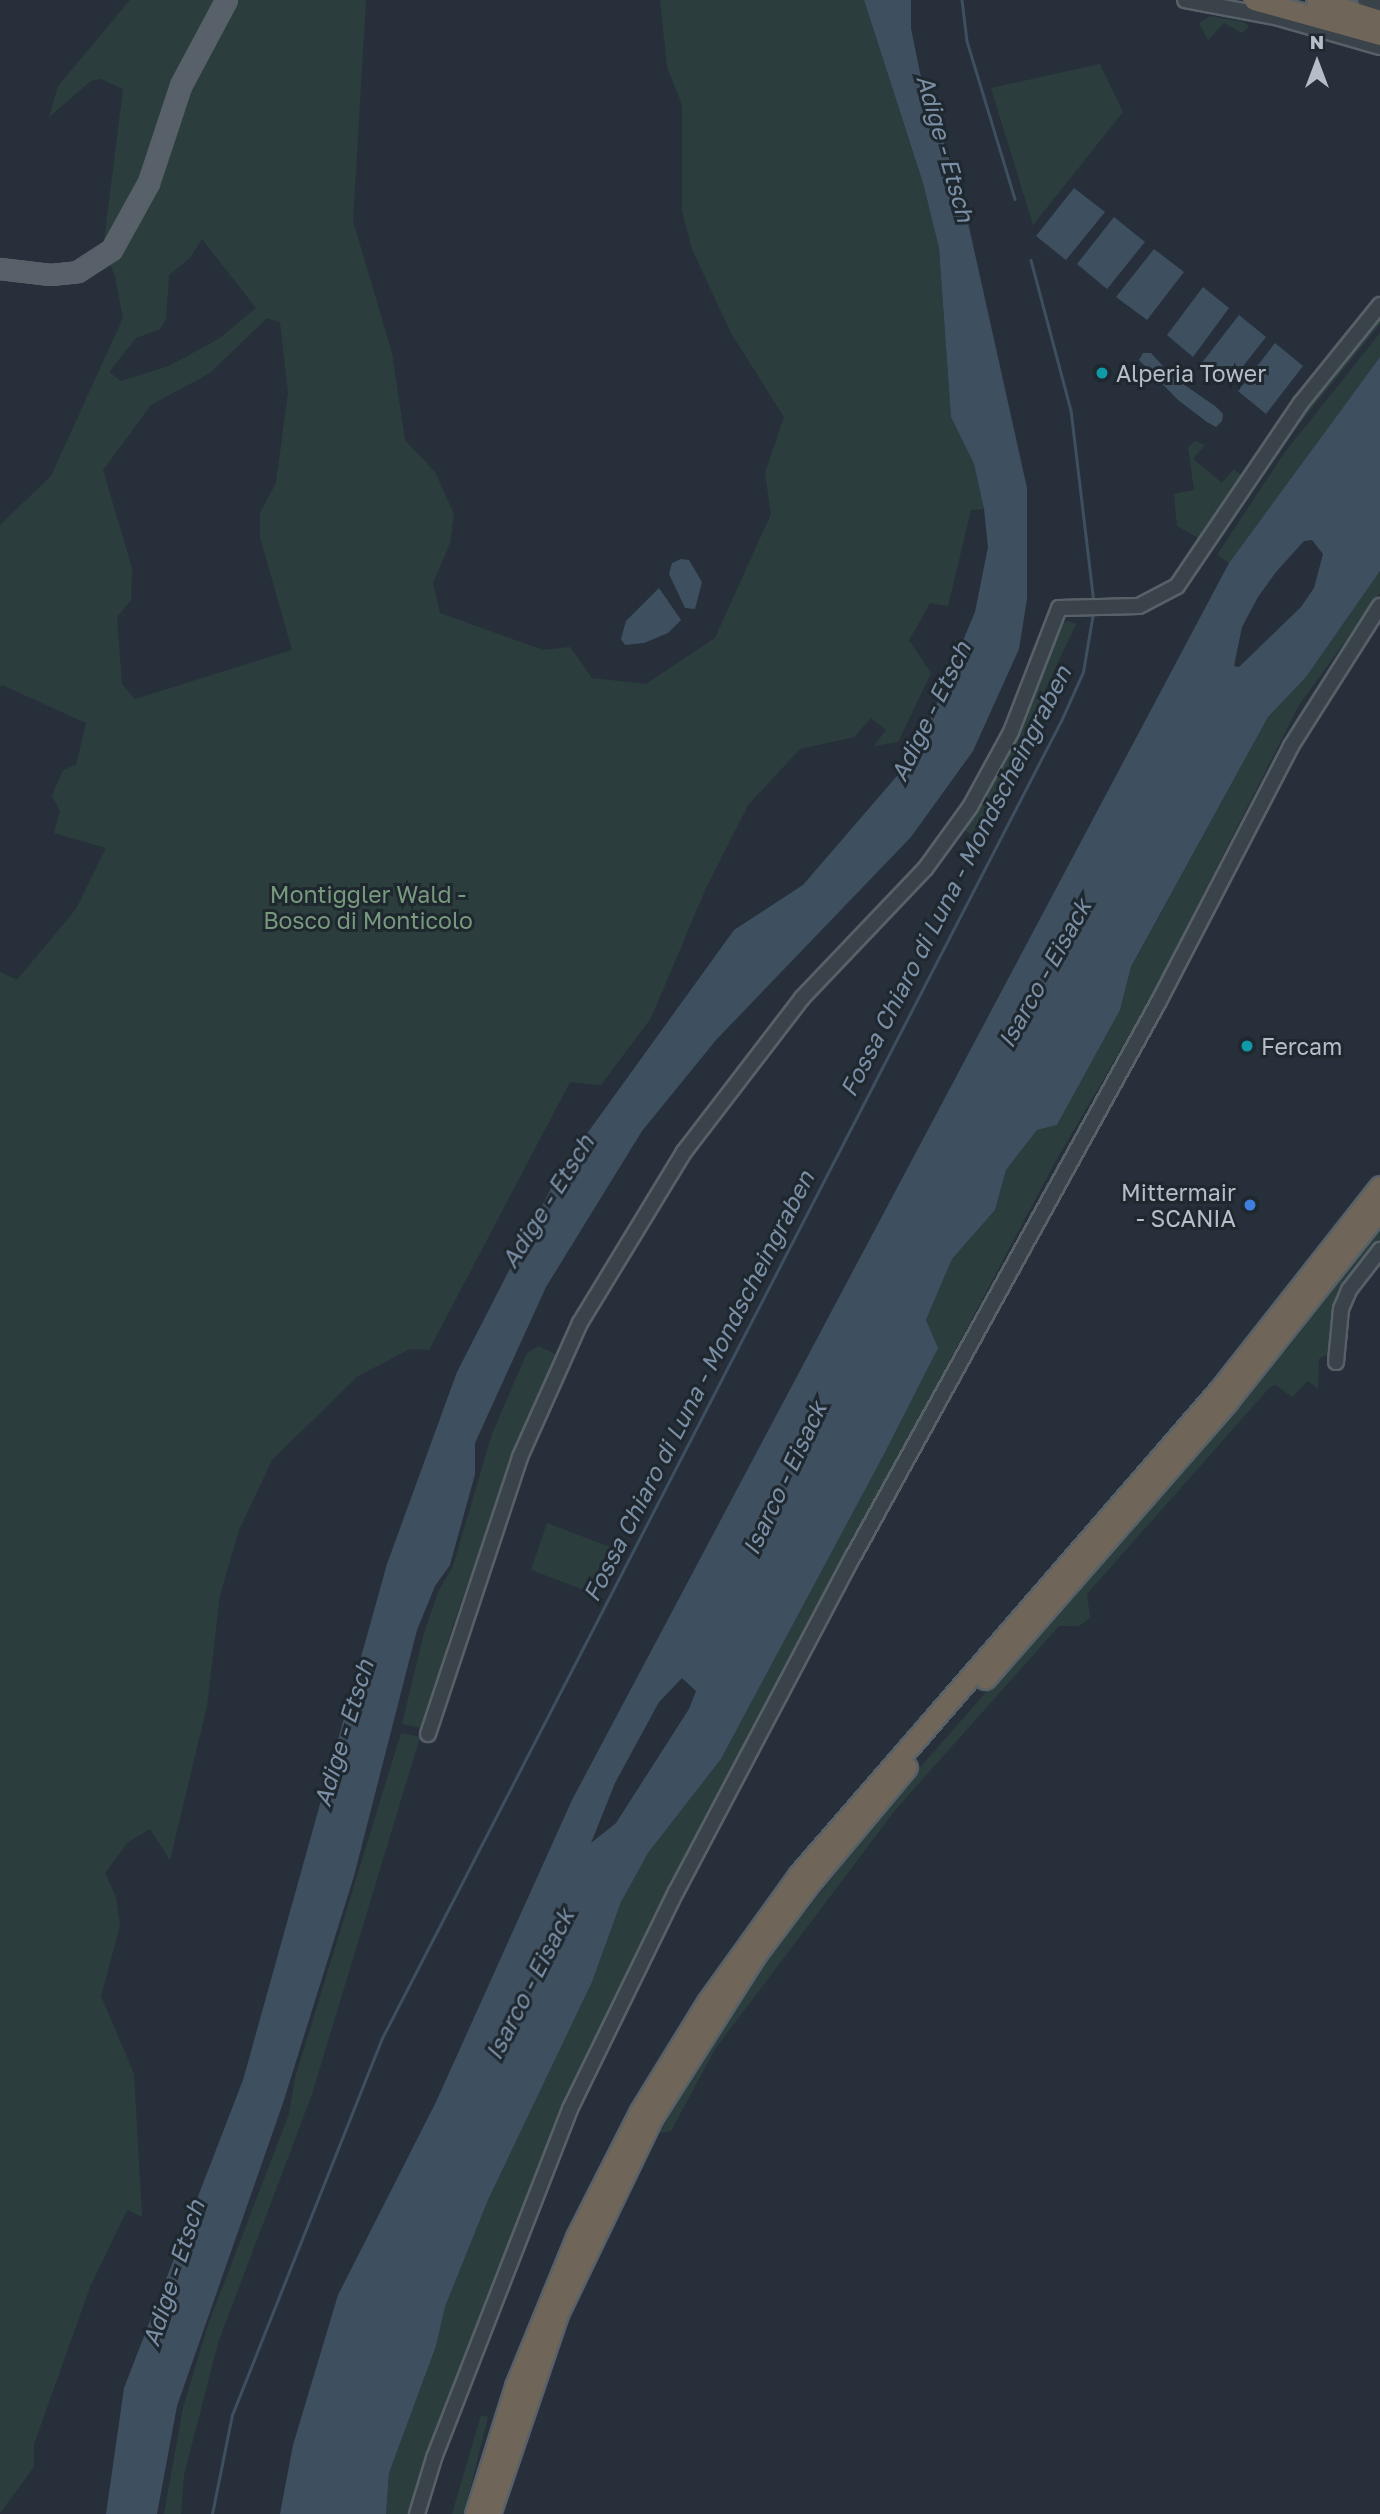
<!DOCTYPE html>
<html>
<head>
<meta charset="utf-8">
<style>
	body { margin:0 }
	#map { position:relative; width:1380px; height:2514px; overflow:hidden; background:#27303a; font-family:"Golos Text",sans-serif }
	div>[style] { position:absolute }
	.green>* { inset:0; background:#2b3e3d }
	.water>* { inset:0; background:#3e4f60 }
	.stream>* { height:2.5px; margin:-1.25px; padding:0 1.25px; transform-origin:1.25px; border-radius:1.25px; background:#3e4f60 }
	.roads { filter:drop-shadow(2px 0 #586068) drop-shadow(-2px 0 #586068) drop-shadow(0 2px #586068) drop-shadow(0 -2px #586068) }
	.minor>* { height:14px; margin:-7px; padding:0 7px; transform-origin:7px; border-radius:7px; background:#3a424a }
	.major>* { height:18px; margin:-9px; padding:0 9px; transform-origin:9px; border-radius:9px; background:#58616a }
	.highway>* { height:19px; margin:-9.5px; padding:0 9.5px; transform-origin:9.5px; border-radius:9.5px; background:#6f6558 }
	.dots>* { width:19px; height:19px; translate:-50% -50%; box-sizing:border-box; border:4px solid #1f272f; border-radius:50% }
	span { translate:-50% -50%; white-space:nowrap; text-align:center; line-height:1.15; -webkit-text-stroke:6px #1f272f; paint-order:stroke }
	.poi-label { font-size:23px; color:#b6bdc6 }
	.left { translate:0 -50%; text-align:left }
	.right { translate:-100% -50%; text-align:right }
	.park-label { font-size:23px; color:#77997d }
	.water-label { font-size:24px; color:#7a8fa5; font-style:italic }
	.north { position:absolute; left:1282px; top:28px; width:70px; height:70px; -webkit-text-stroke:5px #1f272f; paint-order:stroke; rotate:0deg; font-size:19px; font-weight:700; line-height:28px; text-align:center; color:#b6bdc6 }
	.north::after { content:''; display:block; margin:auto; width:24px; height:32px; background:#b6bdc6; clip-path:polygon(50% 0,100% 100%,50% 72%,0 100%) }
</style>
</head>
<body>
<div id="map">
	<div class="green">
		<div style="clip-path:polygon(evenodd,130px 0,366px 0,353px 221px,392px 353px,405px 440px,435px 472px,454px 514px,450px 543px,433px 583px,440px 613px,543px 650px,570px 647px,592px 678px,646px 684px,715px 638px,771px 514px,765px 473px,784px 417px,731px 333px,692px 249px,682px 211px,682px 105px,667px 67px,660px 0,864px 0,923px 183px,939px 248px,951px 417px,974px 464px,984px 509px,971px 510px,948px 606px,930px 603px,909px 640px,931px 673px,898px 742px,874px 746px,886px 730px,871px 718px,854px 737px,800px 749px,748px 805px,706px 888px,651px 1018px,601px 1085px,570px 1082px,429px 1350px,410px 1349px,358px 1376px,272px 1460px,239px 1530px,220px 1595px,207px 1706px,170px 1860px,150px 1829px,128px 1842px,105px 1873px,116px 1897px,120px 1926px,101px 1996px,134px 2074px,142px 2217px,127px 2210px,90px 2287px,34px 2444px,34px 2467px,0 2513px,0 972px,17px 980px,76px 909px,106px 848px,54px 833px,60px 811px,52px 796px,63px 770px,76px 765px,86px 723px,2px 685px,0 688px,0 525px,51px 476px,123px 318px,115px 276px,103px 249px,123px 89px,101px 79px,91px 81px,49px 117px,58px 86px,130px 0,202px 239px,256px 308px,220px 338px,169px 366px,121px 381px,109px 372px,136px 338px,160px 329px,166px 319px,169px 275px,190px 258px,202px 239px,130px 0,267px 318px,280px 322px,288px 393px,276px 483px,260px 513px,260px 537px,292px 650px,135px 699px,122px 684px,117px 617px,131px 600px,132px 568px,103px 470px,151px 405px,210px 373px,267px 318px)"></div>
		<div style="clip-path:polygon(1210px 16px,1244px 22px,1249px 27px,1242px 33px,1224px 23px,1208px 40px,1199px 23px)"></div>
		<div style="clip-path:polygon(1100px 64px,1123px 112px,1033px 225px,991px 88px)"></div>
		<div style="clip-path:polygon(1380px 312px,1380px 324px,1296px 428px,1223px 534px,1270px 454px)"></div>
		<div style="clip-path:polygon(1380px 333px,1380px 357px,1229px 563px,1217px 555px,1285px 452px)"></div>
		<div style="clip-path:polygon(1195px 441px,1205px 445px,1193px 459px,1222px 483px,1234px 469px,1241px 475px,1200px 539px,1177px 526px,1174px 494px,1194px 490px,1188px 447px)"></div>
		<div style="clip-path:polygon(1380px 571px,1380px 593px,1299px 705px,1150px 999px,1054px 1164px,745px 1746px,644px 1945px,537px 2182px,487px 2300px,411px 2514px,386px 2514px,389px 2473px,436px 2346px,445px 2307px,488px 2200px,592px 1982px,621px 1902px,648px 1853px,721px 1759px,882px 1458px,926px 1320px,952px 1259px,995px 1210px,1006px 1170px,1037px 1130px,1057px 1125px,1120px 1010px,1131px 968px,1268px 717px,1306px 677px)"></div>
		<div style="clip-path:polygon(1068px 621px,1076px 624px,976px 837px,963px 829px,1017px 732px,1059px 624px)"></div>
		<div style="clip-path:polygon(1380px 1229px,1380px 1244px,1337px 1308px,1330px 1353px,1319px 1359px,1318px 1389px,1308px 1381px,1292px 1397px,1276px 1385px,1270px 1387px,1087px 1594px,1090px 1618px,1079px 1626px,1059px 1626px,896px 1809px,715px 2049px,671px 2131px,659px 2133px,746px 1987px,908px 1781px,1225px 1421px)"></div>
		<div style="clip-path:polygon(539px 1346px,555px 1354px,503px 1484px,450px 1634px,434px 1697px,422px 1728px,402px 1724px,424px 1633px,439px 1590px,453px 1566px,492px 1434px,527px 1353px)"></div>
		<div style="clip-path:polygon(547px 1523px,610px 1547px,587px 1591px,531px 1570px)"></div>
		<div style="clip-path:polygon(401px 1733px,420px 1737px,312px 2094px,218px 2343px,184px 2475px,181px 2514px,164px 2514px,183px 2408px,208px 2325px,289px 2114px,295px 2078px)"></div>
		<div style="clip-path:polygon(481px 2415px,488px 2417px,464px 2514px,452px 2514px)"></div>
	</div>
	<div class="water">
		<div style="clip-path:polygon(864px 0,911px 0,911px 28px,920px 73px,963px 200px,1027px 488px,1027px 599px,1019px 649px,973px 751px,911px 837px,716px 1040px,642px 1131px,546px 1287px,475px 1443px,475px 1474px,450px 1565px,435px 1586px,417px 1630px,354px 1876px,283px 2103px,177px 2406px,157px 2514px,106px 2514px,124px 2388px,243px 2080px,387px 1564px,457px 1372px,560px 1171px,734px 930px,803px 885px,915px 755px,975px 612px,988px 547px,984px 509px,974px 464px,951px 417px,939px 248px,923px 183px)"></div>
		<div style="clip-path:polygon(1074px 188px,1105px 212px,1066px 260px,1036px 236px)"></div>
		<div style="clip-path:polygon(1114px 217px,1145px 242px,1107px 289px,1077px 264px)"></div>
		<div style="clip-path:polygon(1154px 249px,1184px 272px,1147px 320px,1116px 297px)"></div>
		<div style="clip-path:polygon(1203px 287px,1229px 308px,1193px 357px,1167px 335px)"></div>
		<div style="clip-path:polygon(1239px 315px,1266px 337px,1229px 384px,1201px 364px)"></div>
		<div style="clip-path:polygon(1275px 343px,1303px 366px,1266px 414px,1238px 391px)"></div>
		<div style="clip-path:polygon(1143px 353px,1151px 353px,1173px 377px,1215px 406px,1223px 414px,1222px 421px,1216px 427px,1207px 422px,1178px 400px,1139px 360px)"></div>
		<div style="clip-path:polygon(evenodd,1380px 357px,1380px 571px,1306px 677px,1268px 717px,1131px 967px,1120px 1010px,1057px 1125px,1037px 1130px,1006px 1170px,995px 1210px,952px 1259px,926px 1320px,938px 1348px,882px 1458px,721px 1759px,648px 1853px,621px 1902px,592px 1982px,488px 2200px,445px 2307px,436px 2346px,389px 2473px,386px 2514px,280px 2514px,293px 2445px,338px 2295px,436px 2102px,572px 1800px,1229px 563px,1380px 357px,1312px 540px,1323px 554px,1314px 588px,1301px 607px,1239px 667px,1234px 666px,1242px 627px,1258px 597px,1276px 572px,1304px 541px,1312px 540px,1380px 357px,682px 1678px,696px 1691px,689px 1709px,616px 1823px,591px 1843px,615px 1783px,659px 1702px,682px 1678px)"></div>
		<div style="clip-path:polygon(681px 559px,689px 560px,702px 582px,695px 609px,685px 608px,669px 574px,672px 563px)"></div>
		<div style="clip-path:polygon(659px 588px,681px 620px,668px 633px,644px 643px,625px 645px,621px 639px,626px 621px)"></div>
	</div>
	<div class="stream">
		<div style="left:962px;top:0;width:41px;rotate:83deg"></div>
		<div style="left:967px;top:41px;width:165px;rotate:73.1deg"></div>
		<div style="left:1031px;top:260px;width:155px;rotate:75.1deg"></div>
		<div style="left:1071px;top:410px;width:194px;rotate:83.2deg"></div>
		<div style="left:212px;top:2514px;width:101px;rotate:-78.6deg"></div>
		<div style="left:232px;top:2415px;width:404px;rotate:-68.3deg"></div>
		<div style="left:381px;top:2040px;width:1484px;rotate:-62.73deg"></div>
		<div style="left:1061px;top:721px;width:54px;rotate:-65.8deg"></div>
		<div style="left:1083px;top:672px;width:60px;rotate:-80.4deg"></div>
	</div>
	<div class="roads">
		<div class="minor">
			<div style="left:1185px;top:0;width:96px;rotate:10.8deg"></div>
			<div style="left:1279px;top:18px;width:105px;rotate:16deg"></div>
			<div style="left:1365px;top:0;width:16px;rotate:18deg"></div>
			<div style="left:1336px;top:1362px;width:53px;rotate:-84.6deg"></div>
			<div style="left:1341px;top:1309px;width:21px;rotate:-67deg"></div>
			<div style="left:1349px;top:1290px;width:51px;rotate:-52.2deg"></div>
			<div style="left:428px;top:1734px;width:292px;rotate:-71.6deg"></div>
			<div style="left:520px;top:1457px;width:147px;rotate:-65.9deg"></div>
			<div style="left:580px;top:1323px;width:200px;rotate:-58.7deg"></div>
			<div style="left:684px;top:1152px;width:194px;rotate:-52.5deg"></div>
			<div style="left:802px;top:998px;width:178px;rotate:-46.4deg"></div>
			<div style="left:925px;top:869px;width:77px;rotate:-54deg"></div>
			<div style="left:970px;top:807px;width:85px;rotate:-61.3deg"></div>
			<div style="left:1011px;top:732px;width:133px;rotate:-68.8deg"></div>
			<div style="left:1059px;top:608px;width:80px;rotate:-1.4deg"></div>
			<div style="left:1139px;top:606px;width:43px;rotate:-27.8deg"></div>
			<div style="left:1177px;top:586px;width:221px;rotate:-55.9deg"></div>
			<div style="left:1301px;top:403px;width:126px;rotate:-51.1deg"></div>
			<div style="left:417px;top:2514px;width:59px;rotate:-73.1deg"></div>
			<div style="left:434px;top:2458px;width:375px;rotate:-68.7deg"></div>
			<div style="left:570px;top:2109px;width:242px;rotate:-64deg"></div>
			<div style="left:676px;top:1892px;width:381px;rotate:-62.2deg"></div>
			<div style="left:854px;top:1555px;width:630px;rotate:-61.16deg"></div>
			<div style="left:1158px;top:1003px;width:289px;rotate:-62.6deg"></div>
			<div style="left:1291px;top:746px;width:166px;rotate:-57.6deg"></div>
		</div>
		<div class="major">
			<div style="left:0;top:269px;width:51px;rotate:6.7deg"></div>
			<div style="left:51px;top:275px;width:27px;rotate:-6deg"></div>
			<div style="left:78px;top:272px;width:40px;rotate:-32.9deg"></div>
			<div style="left:112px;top:250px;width:77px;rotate:-61.1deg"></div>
			<div style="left:149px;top:183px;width:102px;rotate:-71.7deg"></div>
			<div style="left:181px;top:86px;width:98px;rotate:-61.9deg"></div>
		</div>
		<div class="highway">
			<div style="left:1254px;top:0;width:131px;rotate:15.5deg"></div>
			<div style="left:1316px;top:0;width:67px;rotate:17.4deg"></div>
			<div style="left:985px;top:1679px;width:369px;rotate:-48.8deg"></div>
			<div style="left:1228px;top:1401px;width:244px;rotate:-51.5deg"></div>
			<div style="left:475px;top:2514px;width:134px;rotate:-72.6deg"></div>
			<div style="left:515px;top:2386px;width:161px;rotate:-67.7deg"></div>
			<div style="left:576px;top:2237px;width:141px;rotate:-63.1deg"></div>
			<div style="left:640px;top:2111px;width:128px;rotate:-58.4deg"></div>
			<div style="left:707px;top:2002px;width:158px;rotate:-54.3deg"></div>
			<div style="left:799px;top:1874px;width:642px;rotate:-49.04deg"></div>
			<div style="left:1220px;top:1389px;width:258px;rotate:-51.8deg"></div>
			<div style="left:490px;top:2514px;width:211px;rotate:-71.2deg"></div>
			<div style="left:558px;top:2314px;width:219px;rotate:-64.3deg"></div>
			<div style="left:653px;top:2117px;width:191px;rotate:-57.6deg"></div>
			<div style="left:755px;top:1956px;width:91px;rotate:-53deg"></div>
			<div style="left:810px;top:1883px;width:151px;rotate:-50.1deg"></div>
		</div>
	</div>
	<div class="dots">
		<div style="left:1102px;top:373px;background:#0f9aa8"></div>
		<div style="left:1247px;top:1046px;background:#0f9aa8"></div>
		<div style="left:1250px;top:1205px;background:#3f7fe0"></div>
	</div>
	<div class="poi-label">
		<span class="left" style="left:1116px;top:373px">Alperia Tower</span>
		<span class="left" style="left:1261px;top:1046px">Fercam</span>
		<span class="right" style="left:1236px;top:1205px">Mittermair<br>- SCANIA</span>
	</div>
	<div class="park-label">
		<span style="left:368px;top:907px">Montiggler Wald -<br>Bosco di Monticolo</span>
	</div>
	<div class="water-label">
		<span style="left:946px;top:148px;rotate:74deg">Adige - Etsch</span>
		<span style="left:930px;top:711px;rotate:-64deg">Adige - Etsch</span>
		<span style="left:955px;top:881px;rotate:-63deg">Fossa Chiaro di Luna - Mondscheingraben</span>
		<span style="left:1044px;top:973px;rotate:-61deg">Isarco - Eisack</span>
		<span style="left:547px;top:1201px;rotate:-58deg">Adige - Etsch</span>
		<span style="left:698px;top:1386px;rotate:-63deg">Fossa Chiaro di Luna - Mondscheingraben</span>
		<span style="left:784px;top:1478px;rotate:-65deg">Isarco - Eisack</span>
		<span style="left:343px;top:1733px;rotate:-73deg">Adige - Etsch</span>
		<span style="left:529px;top:1984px;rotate:-63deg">Isarco - Eisack</span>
		<span style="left:173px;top:2273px;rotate:-72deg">Adige - Etsch</span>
	</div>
	<div class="north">N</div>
</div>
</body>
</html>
